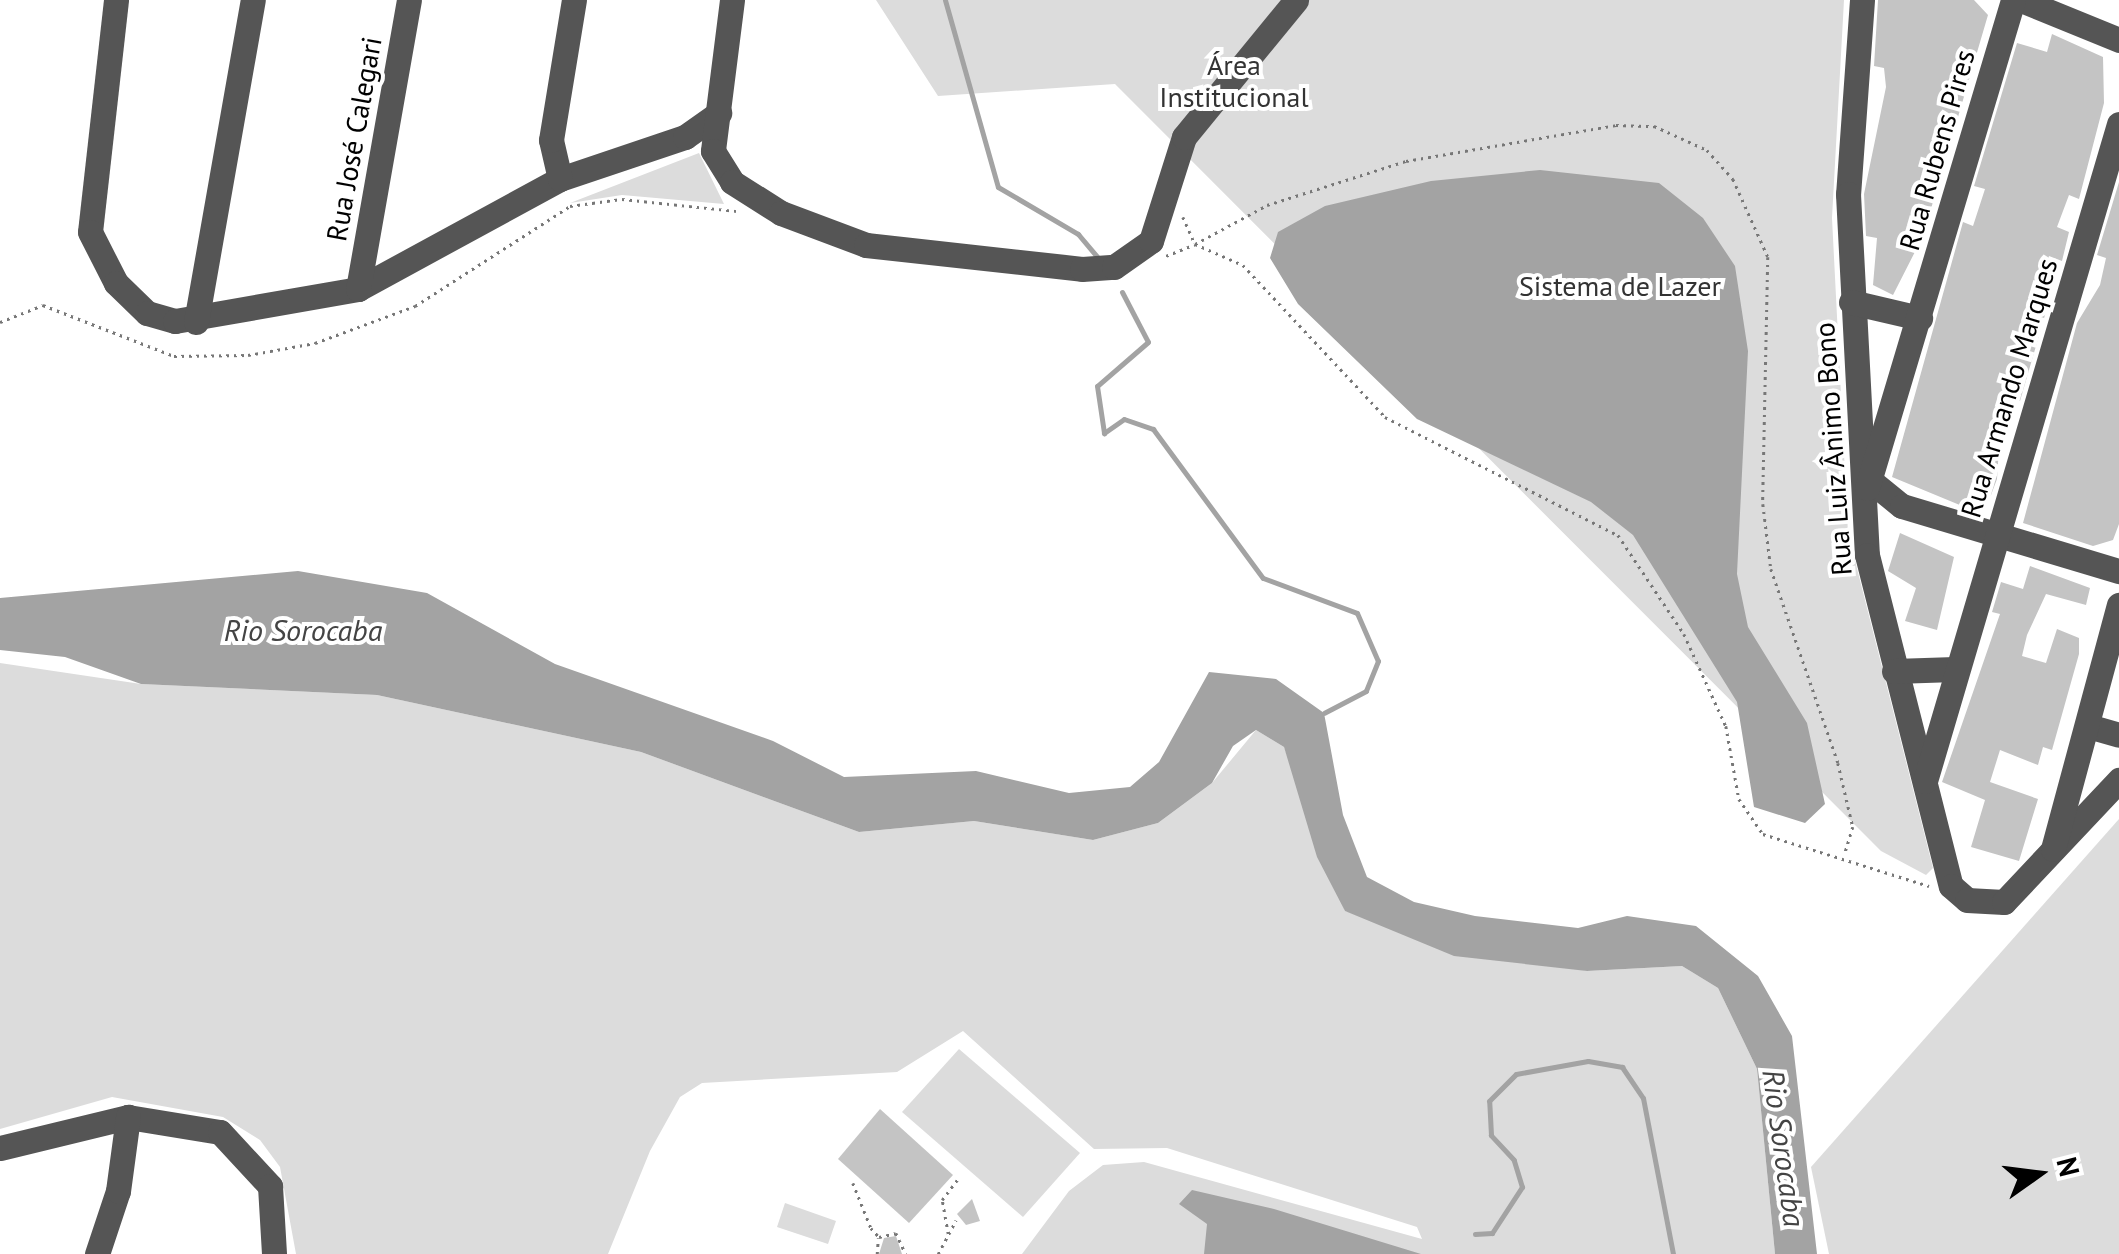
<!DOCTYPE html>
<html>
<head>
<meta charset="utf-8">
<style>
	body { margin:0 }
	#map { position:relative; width:2119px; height:1254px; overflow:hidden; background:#fff; font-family:"PT Sans",sans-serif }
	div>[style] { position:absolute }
	.green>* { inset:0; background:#dcdcdc }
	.water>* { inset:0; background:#a3a3a3 }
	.stream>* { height:5px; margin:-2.5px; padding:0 2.5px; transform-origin:2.5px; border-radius:2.5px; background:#a3a3a3 }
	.building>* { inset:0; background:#c4c4c4 }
	.path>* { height:2.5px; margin-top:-1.25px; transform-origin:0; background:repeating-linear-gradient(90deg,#777 0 2.5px,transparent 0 7.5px) }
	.minor>* { height:25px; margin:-12.5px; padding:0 12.5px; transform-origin:12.5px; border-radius:12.5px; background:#555 }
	span { translate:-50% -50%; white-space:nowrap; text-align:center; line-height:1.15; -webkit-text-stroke:8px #fff; paint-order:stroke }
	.park-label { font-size:28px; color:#333 }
	.street-label { font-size:28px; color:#000 }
	.water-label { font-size:30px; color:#444; font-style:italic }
	.north { position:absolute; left:1989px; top:1124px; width:100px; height:100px; -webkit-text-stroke:8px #fff; paint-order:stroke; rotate:76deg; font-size:28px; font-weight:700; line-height:40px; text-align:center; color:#000 }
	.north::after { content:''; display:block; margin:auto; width:35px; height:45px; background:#000; clip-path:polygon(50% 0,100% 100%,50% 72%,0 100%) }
</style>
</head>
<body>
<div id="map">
	<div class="green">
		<div style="clip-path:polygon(876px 0,1844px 0,1832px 218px,1848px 533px,1933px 868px,1926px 875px,1881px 851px,1115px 84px,938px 96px)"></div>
		<div style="clip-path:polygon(699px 153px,724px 204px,622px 195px,570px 203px)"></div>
		<div style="clip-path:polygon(0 663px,141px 684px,377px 695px,641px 752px,859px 832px,974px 821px,1093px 840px,1158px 823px,1212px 783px,1256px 730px,1284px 747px,1345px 911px,1587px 971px,1682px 966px,1718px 988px,1757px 1069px,1775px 1254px,1022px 1254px,1069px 1191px,1103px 1165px,1144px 1162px,1422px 1239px,1417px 1227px,1167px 1148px,1094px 1149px,963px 1031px,897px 1072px,702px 1083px,680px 1097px,650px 1151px,608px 1254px,296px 1254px,280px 1167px,260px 1140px,223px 1117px,112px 1097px,0 1129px)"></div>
		<div style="clip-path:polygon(2119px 819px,2119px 1254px,1829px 1254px,1811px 1167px)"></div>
		<div style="clip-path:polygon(959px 1049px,1080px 1153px,1023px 1217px,902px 1112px)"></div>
		<div style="clip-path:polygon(785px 1203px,836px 1221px,828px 1244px,777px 1227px)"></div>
	</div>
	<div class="water">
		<div style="clip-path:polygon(1540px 170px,1659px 183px,1703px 218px,1735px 266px,1748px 351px,1737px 574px,1748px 627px,1807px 723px,1825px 804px,1805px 823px,1754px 807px,1737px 702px,1633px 535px,1591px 502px,1417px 419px,1298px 304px,1270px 258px,1278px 232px,1325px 206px,1431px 181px)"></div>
		<div style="clip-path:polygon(298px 571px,427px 593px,555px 664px,773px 741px,844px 777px,976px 771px,1069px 793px,1130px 787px,1159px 762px,1209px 672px,1276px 679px,1324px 713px,1343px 815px,1367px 877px,1414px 902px,1475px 916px,1578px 928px,1627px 916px,1696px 926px,1758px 976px,1792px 1036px,1817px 1254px,1775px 1254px,1757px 1069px,1718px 988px,1682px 966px,1587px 971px,1454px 956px,1345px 911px,1317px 857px,1284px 747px,1256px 730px,1233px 746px,1212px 783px,1158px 823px,1093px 840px,974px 821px,859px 832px,641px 752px,377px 695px,141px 684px,65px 657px,0 650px,0 598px)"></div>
		<div style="clip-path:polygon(1192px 1190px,1274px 1209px,1421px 1254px,1204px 1254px,1207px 1224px,1179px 1204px)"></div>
	</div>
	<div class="stream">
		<div style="left:945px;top:0;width:194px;rotate:74.2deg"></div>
		<div style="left:998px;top:187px;width:93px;rotate:30.4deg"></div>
		<div style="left:1078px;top:234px;width:30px;rotate:50deg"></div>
		<div style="left:1122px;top:292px;width:56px;rotate:62.5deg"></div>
		<div style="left:1148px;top:342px;width:67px;rotate:139.2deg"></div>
		<div style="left:1097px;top:386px;width:48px;rotate:81.5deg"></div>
		<div style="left:1104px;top:433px;width:24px;rotate:-35deg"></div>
		<div style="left:1124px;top:419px;width:31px;rotate:19deg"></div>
		<div style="left:1153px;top:429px;width:185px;rotate:53.6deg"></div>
		<div style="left:1263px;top:578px;width:100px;rotate:20.4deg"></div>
		<div style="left:1357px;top:613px;width:52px;rotate:66.4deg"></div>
		<div style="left:1378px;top:661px;width:32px;rotate:112deg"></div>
		<div style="left:1366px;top:691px;width:47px;rotate:152.4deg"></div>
		<div style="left:1475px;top:1234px;width:17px;rotate:-3deg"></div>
		<div style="left:1492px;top:1233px;width:55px;rotate:-56.9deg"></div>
		<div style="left:1522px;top:1187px;width:28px;rotate:-107deg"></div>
		<div style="left:1514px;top:1160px;width:34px;rotate:-133deg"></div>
		<div style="left:1491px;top:1135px;width:34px;rotate:-93deg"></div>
		<div style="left:1489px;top:1101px;width:38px;rotate:-45deg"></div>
		<div style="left:1516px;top:1074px;width:73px;rotate:-10.2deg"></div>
		<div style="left:1588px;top:1061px;width:35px;rotate:10deg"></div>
		<div style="left:1622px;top:1067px;width:37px;rotate:56deg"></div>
		<div style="left:1643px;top:1098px;width:159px;rotate:79.1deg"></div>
	</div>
	<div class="building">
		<div style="clip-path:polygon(1878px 0,1974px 0,1988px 15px,1923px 236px,1893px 295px,1873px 285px,1877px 238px,1866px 236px,1864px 194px,1886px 87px,1884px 68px,1874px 66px)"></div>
		<div style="clip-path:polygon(2052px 34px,2103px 57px,2104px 103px,2079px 199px,2069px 195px,2057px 227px,2069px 232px,2062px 261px,2049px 256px,2039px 288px,2047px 308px,2020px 401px,2012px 398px,2000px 431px,1997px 479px,1991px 495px,1967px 508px,1892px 477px,1963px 222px,1973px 226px,1985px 189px,1974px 186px,2017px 43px,2047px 52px)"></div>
		<div style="clip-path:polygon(2119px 182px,2119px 524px,2113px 540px,2093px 546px,2023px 523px,2077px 323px,2100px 285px,2106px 258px,2097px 255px)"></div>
		<div style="clip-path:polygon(1900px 533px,1954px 557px,1937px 630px,1905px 621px,1916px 588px,1888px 571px)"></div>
		<div style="clip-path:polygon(2030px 566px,2090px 588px,2086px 605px,2046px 594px,2027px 635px,2022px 656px,2046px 663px,2057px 629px,2079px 638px,2079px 654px,2052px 750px,2043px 747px,2038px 765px,2000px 750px,1990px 782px,2038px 799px,2019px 861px,1971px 847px,1985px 800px,1942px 782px,2000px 614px,1992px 612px,2001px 582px,2023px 589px)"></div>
		<div style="clip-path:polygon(880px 1109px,953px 1175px,909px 1223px,838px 1159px)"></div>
		<div style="clip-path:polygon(972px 1199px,980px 1221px,966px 1225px,957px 1214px)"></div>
		<div style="clip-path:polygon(896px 1236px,902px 1254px,879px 1254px,884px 1238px)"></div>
	</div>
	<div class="path">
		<div style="left:1183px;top:217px;width:30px;rotate:66deg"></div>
		<div style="left:1195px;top:244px;width:82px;rotate:-28.4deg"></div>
		<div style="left:1267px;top:205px;width:146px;rotate:-17.6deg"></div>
		<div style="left:1406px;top:161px;width:213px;rotate:-9.7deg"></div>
		<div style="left:1616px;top:125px;width:38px;rotate:2deg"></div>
		<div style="left:1654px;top:126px;width:58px;rotate:24.4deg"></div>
		<div style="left:1707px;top:150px;width:39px;rotate:48deg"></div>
		<div style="left:1733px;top:179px;width:85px;rotate:65.8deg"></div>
		<div style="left:1768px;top:257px;width:247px;rotate:91.2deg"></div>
		<div style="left:1763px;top:504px;width:65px;rotate:83deg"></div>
		<div style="left:1771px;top:569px;width:205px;rotate:70.9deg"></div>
		<div style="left:1838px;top:763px;width:66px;rotate:76.8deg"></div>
		<div style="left:1853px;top:827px;width:28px;rotate:107deg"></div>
		<div style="left:1166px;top:256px;width:31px;rotate:-22deg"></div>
		<div style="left:1195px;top:244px;width:52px;rotate:23.6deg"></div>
		<div style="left:1243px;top:265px;width:208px;rotate:46.9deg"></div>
		<div style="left:1385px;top:417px;width:261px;rotate:26.9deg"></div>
		<div style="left:1618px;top:535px;width:119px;rotate:56.3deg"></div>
		<div style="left:1684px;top:634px;width:101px;rotate:65.5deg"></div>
		<div style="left:1726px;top:726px;width:74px;rotate:79.9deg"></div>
		<div style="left:1739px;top:799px;width:42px;rotate:55.6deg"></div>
		<div style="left:1763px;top:834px;width:174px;rotate:17.4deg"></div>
		<div style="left:0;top:322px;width:46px;rotate:-21.6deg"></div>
		<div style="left:43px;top:305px;width:141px;rotate:21.3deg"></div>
		<div style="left:174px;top:356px;width:74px;rotate:-0.8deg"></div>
		<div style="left:248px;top:355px;width:68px;rotate:-10.2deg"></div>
		<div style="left:315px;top:343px;width:107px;rotate:-20.3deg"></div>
		<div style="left:415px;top:306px;width:184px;rotate:-32.8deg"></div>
		<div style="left:570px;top:206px;width:52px;rotate:-7.7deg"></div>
		<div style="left:622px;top:199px;width:116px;rotate:6deg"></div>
		<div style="left:853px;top:1183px;width:48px;rotate:68.2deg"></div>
		<div style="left:871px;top:1228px;width:12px;rotate:48deg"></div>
		<div style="left:879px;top:1237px;width:17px;rotate:-13deg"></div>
		<div style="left:896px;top:1233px;width:23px;rotate:65deg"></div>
		<div style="left:948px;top:1234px;width:35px;rotate:-100deg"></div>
		<div style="left:942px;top:1200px;width:26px;rotate:-53deg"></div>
		<div style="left:877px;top:1254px;width:16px;rotate:-86deg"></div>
		<div style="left:938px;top:1254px;width:38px;rotate:-62deg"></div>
	</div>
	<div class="minor">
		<div style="left:116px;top:0;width:233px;rotate:96.4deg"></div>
		<div style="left:90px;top:232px;width:57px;rotate:63deg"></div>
		<div style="left:116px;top:283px;width:43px;rotate:44.1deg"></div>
		<div style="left:147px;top:313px;width:29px;rotate:16deg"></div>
		<div style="left:175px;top:321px;width:186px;rotate:-9.9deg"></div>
		<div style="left:358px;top:289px;width:230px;rotate:-28.6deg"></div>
		<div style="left:560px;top:179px;width:132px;rotate:-18.6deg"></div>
		<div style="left:685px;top:137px;width:42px;rotate:-35.2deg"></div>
		<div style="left:732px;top:0;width:152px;rotate:97.2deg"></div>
		<div style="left:713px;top:151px;width:36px;rotate:58deg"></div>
		<div style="left:732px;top:182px;width:58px;rotate:32.3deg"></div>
		<div style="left:781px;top:213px;width:91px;rotate:20.6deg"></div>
		<div style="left:866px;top:245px;width:217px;rotate:6.3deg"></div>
		<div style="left:1082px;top:269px;width:32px;rotate:-4deg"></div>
		<div style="left:1114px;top:267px;width:45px;rotate:-35.1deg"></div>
		<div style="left:1151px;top:241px;width:109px;rotate:-72.4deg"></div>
		<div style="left:1184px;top:137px;width:177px;rotate:-50.7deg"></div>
		<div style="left:1862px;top:0;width:195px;rotate:94.1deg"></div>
		<div style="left:1848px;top:194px;width:361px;rotate:87deg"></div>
		<div style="left:1867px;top:555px;width:341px;rotate:75.8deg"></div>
		<div style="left:1951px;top:886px;width:21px;rotate:41deg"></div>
		<div style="left:1967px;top:900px;width:37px;rotate:3deg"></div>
		<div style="left:2004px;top:902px;width:168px;rotate:-46.7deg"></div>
		<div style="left:2021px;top:0;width:106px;rotate:22.2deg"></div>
		<div style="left:560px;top:179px;width:40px;rotate:-103deg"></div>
		<div style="left:551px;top:140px;width:142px;rotate:-80.7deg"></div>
		<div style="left:358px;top:289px;width:293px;rotate:-80deg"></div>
		<div style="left:1851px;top:302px;width:71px;rotate:13.1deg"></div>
		<div style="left:196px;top:322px;width:327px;rotate:-80deg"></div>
		<div style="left:1872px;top:482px;width:38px;rotate:39deg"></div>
		<div style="left:1902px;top:506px;width:227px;rotate:16.7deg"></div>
		<div style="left:1867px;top:488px;width:509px;rotate:-73.34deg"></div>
		<div style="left:1894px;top:671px;width:61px;rotate:-1.9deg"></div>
		<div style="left:2088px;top:726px;width:32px;rotate:16deg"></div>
		<div style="left:1925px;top:781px;width:685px;rotate:-73.55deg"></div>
		<div style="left:2053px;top:849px;width:253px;rotate:-74.9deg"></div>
		<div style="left:0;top:1148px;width:132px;rotate:-13.6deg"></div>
		<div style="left:128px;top:1117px;width:93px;rotate:9.3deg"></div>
		<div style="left:220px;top:1132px;width:74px;rotate:47.2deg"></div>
		<div style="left:270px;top:1186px;width:68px;rotate:86.6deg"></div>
		<div style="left:97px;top:1254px;width:66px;rotate:-71.6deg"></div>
		<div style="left:118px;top:1191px;width:75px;rotate:-82.3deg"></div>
	</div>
	<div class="park-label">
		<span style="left:1234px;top:81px">Área<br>Institucional</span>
		<span style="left:1620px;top:286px">Sistema de Lazer</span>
	</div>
	<div class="street-label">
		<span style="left:354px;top:139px;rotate:-80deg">Rua José Calegari</span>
		<span style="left:1937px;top:150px;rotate:-74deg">Rua Rubens Pires</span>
		<span style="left:2009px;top:388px;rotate:-73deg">Rua Armando Marques</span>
		<span style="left:1833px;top:449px;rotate:-94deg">Rua Luiz Ânimo Bono</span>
	</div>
	<div class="water-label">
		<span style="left:303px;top:630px">Rio Sorocaba</span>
		<span style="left:1784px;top:1148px;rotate:82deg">Rio Sorocaba</span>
	</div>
	<div class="north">N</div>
</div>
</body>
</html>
